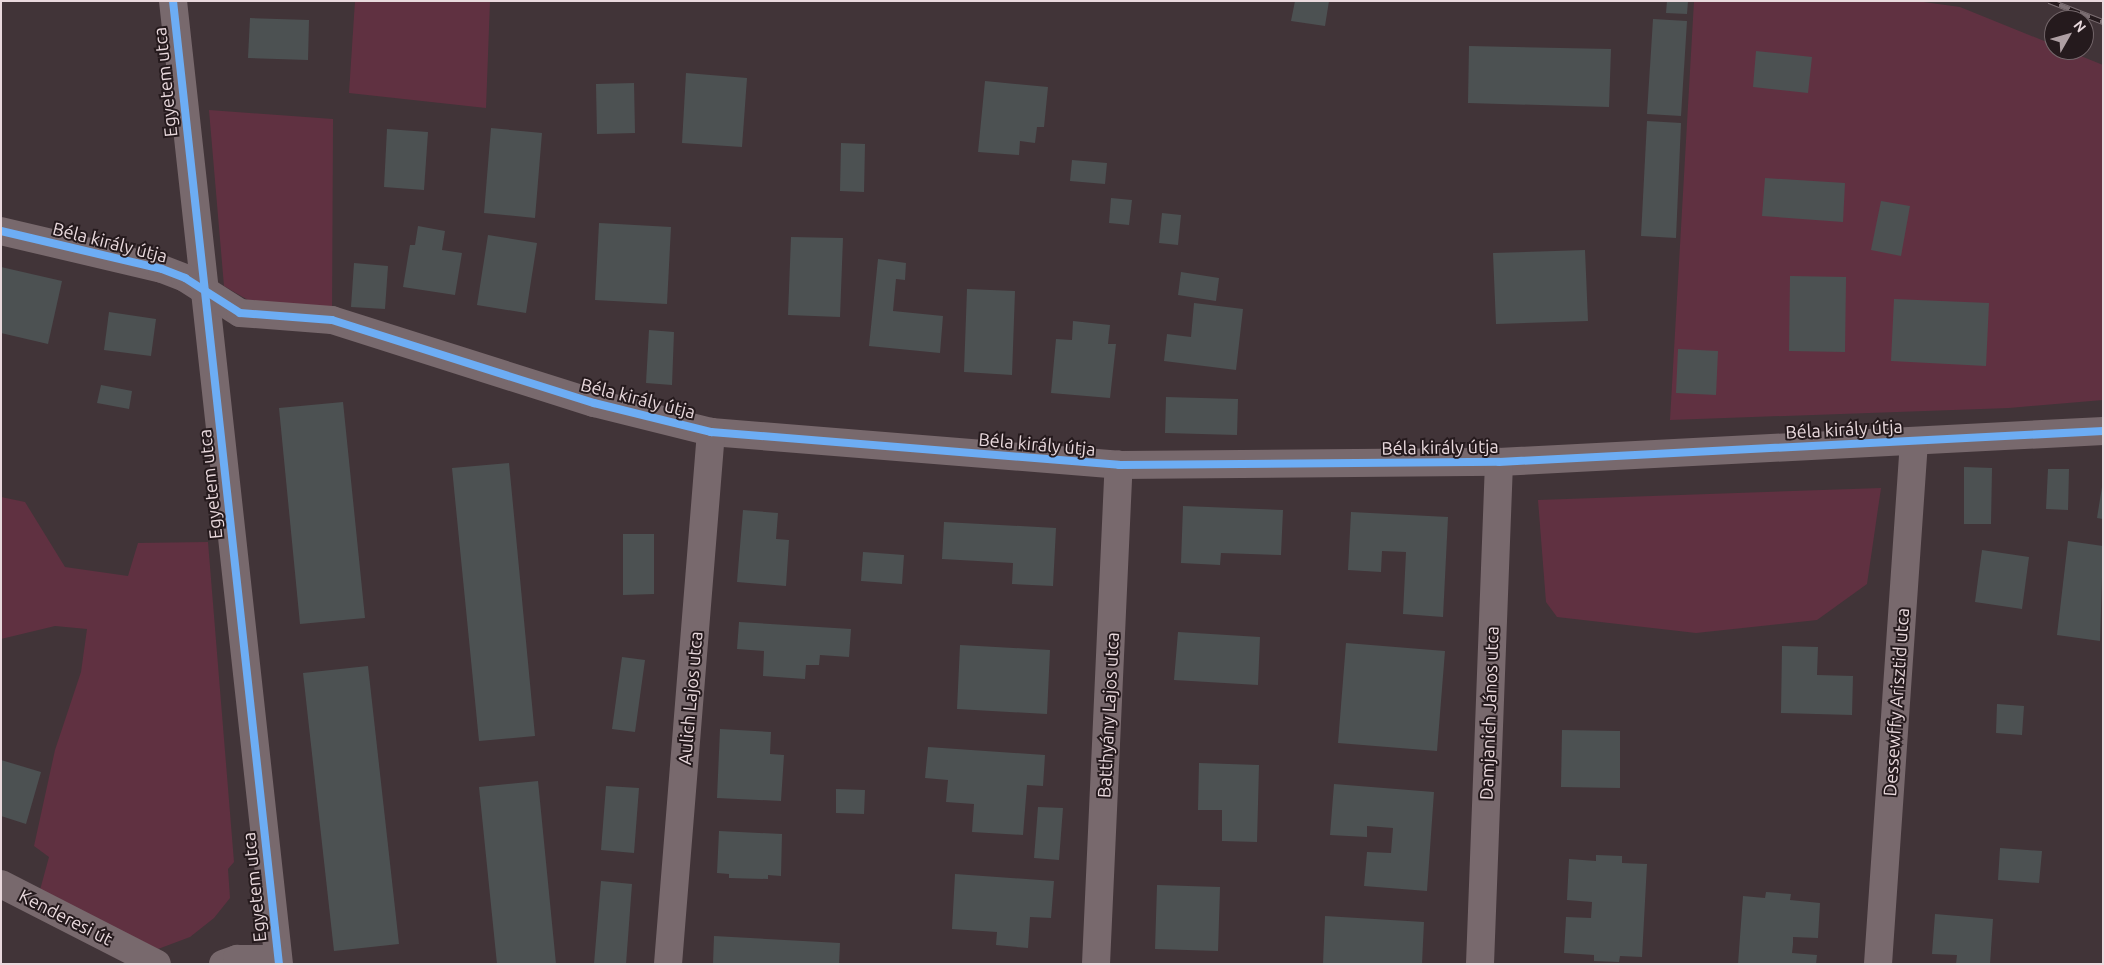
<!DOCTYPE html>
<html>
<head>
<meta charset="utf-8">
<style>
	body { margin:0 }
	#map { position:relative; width:2104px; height:965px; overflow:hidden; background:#413438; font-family:Ubuntu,sans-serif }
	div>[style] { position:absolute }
	.green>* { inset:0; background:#603141 }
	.building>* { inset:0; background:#4c5152 }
	.street>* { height:28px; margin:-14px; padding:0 14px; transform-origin:14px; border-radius:14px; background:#78696d }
	.rail>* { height:5.5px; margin-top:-2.75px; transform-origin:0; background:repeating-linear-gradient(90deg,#251a1d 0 11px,#7b6e72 0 22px); box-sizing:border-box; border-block:1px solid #7b6e72 }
	.cycleway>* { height:8px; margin:-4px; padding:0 4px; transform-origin:4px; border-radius:4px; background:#6dadf4 }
	span { translate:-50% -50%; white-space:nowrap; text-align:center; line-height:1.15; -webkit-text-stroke:4px #251a1d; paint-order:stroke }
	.street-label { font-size:18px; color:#e9d9dd }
	.frame { position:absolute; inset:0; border:2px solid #e9d9dd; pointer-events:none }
	.north { position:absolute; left:2044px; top:10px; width:50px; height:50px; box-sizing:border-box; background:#251a1d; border:1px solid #73666a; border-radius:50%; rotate:52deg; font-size:14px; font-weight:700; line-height:20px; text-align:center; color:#e9d9dd }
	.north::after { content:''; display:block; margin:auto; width:18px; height:22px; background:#ae9fa3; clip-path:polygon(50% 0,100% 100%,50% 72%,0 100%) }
</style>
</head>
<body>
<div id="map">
	<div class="green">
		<div style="clip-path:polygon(355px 1px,490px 1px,486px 108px,349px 93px)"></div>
		<div style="clip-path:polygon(1694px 1px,1916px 1px,1960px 7px,2054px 45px,2054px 50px,2066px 50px,2103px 65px,2103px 400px,2009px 408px,1670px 420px)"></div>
		<div style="clip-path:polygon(209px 110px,333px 119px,332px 320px,260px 307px,224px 286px)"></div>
		<div style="clip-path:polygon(1881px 488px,1867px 584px,1817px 620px,1696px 633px,1557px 617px,1546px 602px,1538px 500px)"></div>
		<div style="clip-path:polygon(1px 497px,25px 502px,65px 567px,128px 576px,138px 543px,208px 542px,234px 862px,228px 869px,230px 898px,214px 918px,190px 937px,158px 949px,40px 890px,49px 857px,34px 846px,55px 750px,81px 672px,87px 629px,55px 626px,1px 639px)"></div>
	</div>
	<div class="building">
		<div style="clip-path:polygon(1295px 1px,1329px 1px,1325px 26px,1291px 21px)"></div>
		<div style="clip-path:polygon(1667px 1px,1688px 1px,1687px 14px,1666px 13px)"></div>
		<div style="clip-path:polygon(250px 18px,309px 20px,308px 60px,248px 58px)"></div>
		<div style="clip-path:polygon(1653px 19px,1687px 21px,1681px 116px,1647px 114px)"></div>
		<div style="clip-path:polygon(1469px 46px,1611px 49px,1609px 107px,1468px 103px)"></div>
		<div style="clip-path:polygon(1756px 51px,1812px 57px,1808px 93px,1753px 87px)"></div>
		<div style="clip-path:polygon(686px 73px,747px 78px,742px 147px,682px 143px)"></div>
		<div style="clip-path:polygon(985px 81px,1048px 87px,1044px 127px,1037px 127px,1035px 143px,1020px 141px,1019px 155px,978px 152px)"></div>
		<div style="clip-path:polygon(634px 83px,635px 133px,597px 134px,596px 84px)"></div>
		<div style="clip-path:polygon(1647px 121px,1681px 123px,1676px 238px,1641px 236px)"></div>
		<div style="clip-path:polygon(491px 128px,542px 133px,535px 218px,484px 213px)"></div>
		<div style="clip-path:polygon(387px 129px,428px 132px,424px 190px,384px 187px)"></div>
		<div style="clip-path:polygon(841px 143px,865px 144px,864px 192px,840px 191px)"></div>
		<div style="clip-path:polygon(1072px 160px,1107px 163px,1105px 184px,1070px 181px)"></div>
		<div style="clip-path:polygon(1765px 178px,1845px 183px,1843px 222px,1762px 216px)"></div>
		<div style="clip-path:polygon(1111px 198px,1132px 200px,1129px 225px,1109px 223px)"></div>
		<div style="clip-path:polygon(1881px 201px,1910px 206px,1901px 256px,1871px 250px)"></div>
		<div style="clip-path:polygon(1162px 213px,1181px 215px,1178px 245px,1159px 243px)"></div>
		<div style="clip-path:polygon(599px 223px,671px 227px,667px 304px,595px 300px)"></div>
		<div style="clip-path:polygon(418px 226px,445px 231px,442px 250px,462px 253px,455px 295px,403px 287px,410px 245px,415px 245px)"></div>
		<div style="clip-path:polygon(488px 235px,537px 243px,526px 313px,477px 305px)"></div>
		<div style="clip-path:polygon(791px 237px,843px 238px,840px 317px,788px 315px)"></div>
		<div style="clip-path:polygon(1585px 250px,1588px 321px,1496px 324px,1493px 253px)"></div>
		<div style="clip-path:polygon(878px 259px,906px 263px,905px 280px,896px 279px,893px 311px,943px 316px,940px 353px,869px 346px)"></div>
		<div style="clip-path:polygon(354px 263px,388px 266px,385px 309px,351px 307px)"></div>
		<div style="clip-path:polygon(1px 267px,62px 281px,48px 344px,1px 333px)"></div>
		<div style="clip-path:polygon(1181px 272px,1219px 278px,1216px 301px,1178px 295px)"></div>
		<div style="clip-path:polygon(1790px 276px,1846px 277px,1845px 352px,1789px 351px)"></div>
		<div style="clip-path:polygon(967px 289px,1015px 291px,1012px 375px,964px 372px)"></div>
		<div style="clip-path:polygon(1894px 299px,1989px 303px,1986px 366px,1891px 361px)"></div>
		<div style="clip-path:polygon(1194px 303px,1243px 309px,1236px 370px,1164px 361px,1167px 334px,1191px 337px)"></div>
		<div style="clip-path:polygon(109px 312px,156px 319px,151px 356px,104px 350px)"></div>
		<div style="clip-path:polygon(1073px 321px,1110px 325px,1108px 344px,1116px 344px,1110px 398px,1051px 393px,1056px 339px,1072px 340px)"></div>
		<div style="clip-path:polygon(649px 330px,674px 332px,672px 385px,646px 383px)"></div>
		<div style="clip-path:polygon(1678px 349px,1718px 351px,1716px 395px,1676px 393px)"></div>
		<div style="clip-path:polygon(101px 385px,132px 391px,129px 409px,97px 403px)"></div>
		<div style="clip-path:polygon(1166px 397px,1238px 399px,1237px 435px,1165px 433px)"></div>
		<div style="clip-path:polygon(343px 402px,365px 618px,300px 624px,279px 408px)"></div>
		<div style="clip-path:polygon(509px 463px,535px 736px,479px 741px,452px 468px)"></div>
		<div style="clip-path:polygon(1964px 467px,1992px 468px,1991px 524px,1964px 524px)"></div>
		<div style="clip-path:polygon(2048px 469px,2069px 469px,2068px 510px,2046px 509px)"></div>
		<div style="clip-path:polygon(2102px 487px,2103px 487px,2103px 519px,2097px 518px)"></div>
		<div style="clip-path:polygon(1183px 506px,1283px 510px,1281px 555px,1221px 553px,1220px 565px,1181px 563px)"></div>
		<div style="clip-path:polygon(743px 510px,778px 513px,776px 539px,789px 540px,786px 586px,737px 582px)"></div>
		<div style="clip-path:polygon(1351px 512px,1448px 517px,1443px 617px,1403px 614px,1406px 552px,1382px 551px,1381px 572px,1348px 570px)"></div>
		<div style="clip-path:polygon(944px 522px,1056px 528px,1053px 586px,1012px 584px,1013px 563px,942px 559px)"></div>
		<div style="clip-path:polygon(623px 534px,654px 534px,654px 594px,623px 595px)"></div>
		<div style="clip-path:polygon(2068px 541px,2103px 546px,2100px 641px,2057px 635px)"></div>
		<div style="clip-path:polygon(1982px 550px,2029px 557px,2022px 609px,1975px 602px)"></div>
		<div style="clip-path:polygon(863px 552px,904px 555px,902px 584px,861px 581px)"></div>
		<div style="clip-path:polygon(739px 622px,851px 629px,849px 657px,820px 655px,819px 665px,806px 665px,805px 679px,763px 676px,764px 651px,737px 649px)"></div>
		<div style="clip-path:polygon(1178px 632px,1260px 637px,1258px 685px,1174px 680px)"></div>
		<div style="clip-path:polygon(1346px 643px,1445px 651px,1437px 751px,1338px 743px)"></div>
		<div style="clip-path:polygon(960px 645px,1050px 650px,1047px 714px,957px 709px)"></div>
		<div style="clip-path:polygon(1782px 646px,1818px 647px,1817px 675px,1853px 676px,1852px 715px,1781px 713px)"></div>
		<div style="clip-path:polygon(622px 657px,645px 660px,635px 732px,612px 729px)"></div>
		<div style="clip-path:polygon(368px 666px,399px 944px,334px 951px,303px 673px)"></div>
		<div style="clip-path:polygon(1997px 704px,2024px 706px,2022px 735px,1996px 733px)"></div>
		<div style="clip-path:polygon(720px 729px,771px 732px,770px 754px,784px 755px,781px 801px,717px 798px)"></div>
		<div style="clip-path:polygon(1562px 730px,1620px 731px,1620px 788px,1561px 787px)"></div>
		<div style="clip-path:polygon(928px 747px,1045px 755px,1043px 786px,1027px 785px,1023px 835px,972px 832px,974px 804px,946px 802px,948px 780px,925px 778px)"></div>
		<div style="clip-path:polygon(1px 760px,41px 772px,26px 824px,1px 816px)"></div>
		<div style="clip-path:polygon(1199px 763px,1259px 765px,1257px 842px,1222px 841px,1222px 810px,1198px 810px)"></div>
		<div style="clip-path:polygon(538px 781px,556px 964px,497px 964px,479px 787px)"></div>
		<div style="clip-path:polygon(1334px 784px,1434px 792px,1427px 891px,1364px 886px,1367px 852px,1391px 853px,1393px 828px,1367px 826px,1367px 837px,1330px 835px)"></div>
		<div style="clip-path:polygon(606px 786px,639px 788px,634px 853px,601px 850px)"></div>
		<div style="clip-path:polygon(836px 789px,865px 790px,864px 814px,836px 813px)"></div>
		<div style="clip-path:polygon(1038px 807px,1063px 808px,1059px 860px,1034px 858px)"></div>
		<div style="clip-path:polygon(719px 831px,782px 834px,781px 876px,768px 875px,768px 879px,729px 878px,729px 874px,717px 873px)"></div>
		<div style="clip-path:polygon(2000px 848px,2042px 851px,2039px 883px,1998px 880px)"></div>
		<div style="clip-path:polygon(1596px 855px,1622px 856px,1622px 863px,1647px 864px,1642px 957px,1620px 956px,1619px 962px,1594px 961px,1594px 955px,1564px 953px,1566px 917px,1591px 918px,1592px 902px,1567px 900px,1569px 859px,1596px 861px)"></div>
		<div style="clip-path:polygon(955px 874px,1054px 881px,1051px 918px,1030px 917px,1028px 948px,996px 945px,997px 932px,952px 929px)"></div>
		<div style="clip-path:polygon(601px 881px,632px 884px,626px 964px,594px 964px)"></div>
		<div style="clip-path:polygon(1157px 885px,1220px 887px,1218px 951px,1155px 949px)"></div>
		<div style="clip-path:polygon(1766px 892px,1791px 894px,1790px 900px,1820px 903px,1818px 938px,1793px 937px,1793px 944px,1792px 953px,1817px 955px,1816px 964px,1738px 964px,1743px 896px,1765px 898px)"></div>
		<div style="clip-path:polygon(1935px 914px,1993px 919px,1990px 964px,1956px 964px,1957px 955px,1932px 954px)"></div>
		<div style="clip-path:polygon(1325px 916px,1424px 922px,1422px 964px,1323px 964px)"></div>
		<div style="clip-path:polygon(714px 936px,840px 943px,839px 964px,713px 964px)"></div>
	</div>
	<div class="street">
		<div style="left:173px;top:1px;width:969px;rotate:83.72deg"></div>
		<div style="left:1px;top:231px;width:165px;rotate:13.3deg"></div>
		<div style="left:162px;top:269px;width:25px;rotate:21deg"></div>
		<div style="left:185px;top:278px;width:65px;rotate:32.5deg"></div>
		<div style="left:240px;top:313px;width:92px;rotate:4.4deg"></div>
		<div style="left:332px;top:320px;width:275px;rotate:17.6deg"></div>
		<div style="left:594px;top:403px;width:121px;rotate:13.9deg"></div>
		<div style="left:711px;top:432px;width:409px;rotate:4.6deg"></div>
		<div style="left:1119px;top:465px;width:380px;rotate:-0.5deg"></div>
		<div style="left:1499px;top:462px;width:605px;rotate:-2.94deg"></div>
		<div style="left:1px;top:884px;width:175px;rotate:27.1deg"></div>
		<div style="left:223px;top:964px;width:15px;rotate:-20deg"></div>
		<div style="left:237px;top:959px;width:40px"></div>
		<div style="left:668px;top:964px;width:534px;rotate:-85.38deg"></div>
		<div style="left:1096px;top:964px;width:500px;rotate:-87.4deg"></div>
		<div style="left:1480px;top:964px;width:502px;rotate:-87.83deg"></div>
		<div style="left:1878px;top:964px;width:524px;rotate:-86.06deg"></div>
	</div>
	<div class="rail">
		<div style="left:2049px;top:1px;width:58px;rotate:21.3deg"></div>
	</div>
	<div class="cycleway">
		<div style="left:173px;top:1px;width:969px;rotate:83.72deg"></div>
		<div style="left:1px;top:231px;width:165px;rotate:13.3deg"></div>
		<div style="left:162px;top:269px;width:25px;rotate:21deg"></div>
		<div style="left:185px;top:278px;width:65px;rotate:32.5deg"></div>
		<div style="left:240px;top:313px;width:92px;rotate:4.4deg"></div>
		<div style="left:332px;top:320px;width:275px;rotate:17.6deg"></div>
		<div style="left:594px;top:403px;width:121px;rotate:13.9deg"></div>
		<div style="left:711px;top:432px;width:409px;rotate:4.6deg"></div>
		<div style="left:1119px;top:465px;width:380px;rotate:-0.5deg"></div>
		<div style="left:1499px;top:462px;width:605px;rotate:-2.94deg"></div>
	</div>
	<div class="street-label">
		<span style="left:165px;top:82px;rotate:-96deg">Egyetem utca</span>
		<span style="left:110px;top:242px;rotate:14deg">Béla király útja</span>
		<span style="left:638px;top:398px;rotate:14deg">Béla király útja</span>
		<span style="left:1844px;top:429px;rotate:-3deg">Béla király útja</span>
		<span style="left:1037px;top:444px;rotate:5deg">Béla király útja</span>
		<span style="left:1440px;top:447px;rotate:-1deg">Béla király útja</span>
		<span style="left:210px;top:484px;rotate:-96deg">Egyetem utca</span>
		<span style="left:690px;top:698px;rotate:-85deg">Aulich Lajos utca</span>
		<span style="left:1896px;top:702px;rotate:-86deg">Dessewffy Arisztid utca</span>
		<span style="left:1489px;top:713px;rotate:-88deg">Damjanich János utca</span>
		<span style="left:1108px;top:715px;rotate:-87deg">Batthyány Lajos utca</span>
		<span style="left:254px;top:887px;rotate:-96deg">Egyetem utca</span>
		<span style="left:66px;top:917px;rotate:27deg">Kenderesi út</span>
	</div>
	<div class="frame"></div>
	<div class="north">N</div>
</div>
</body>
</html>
